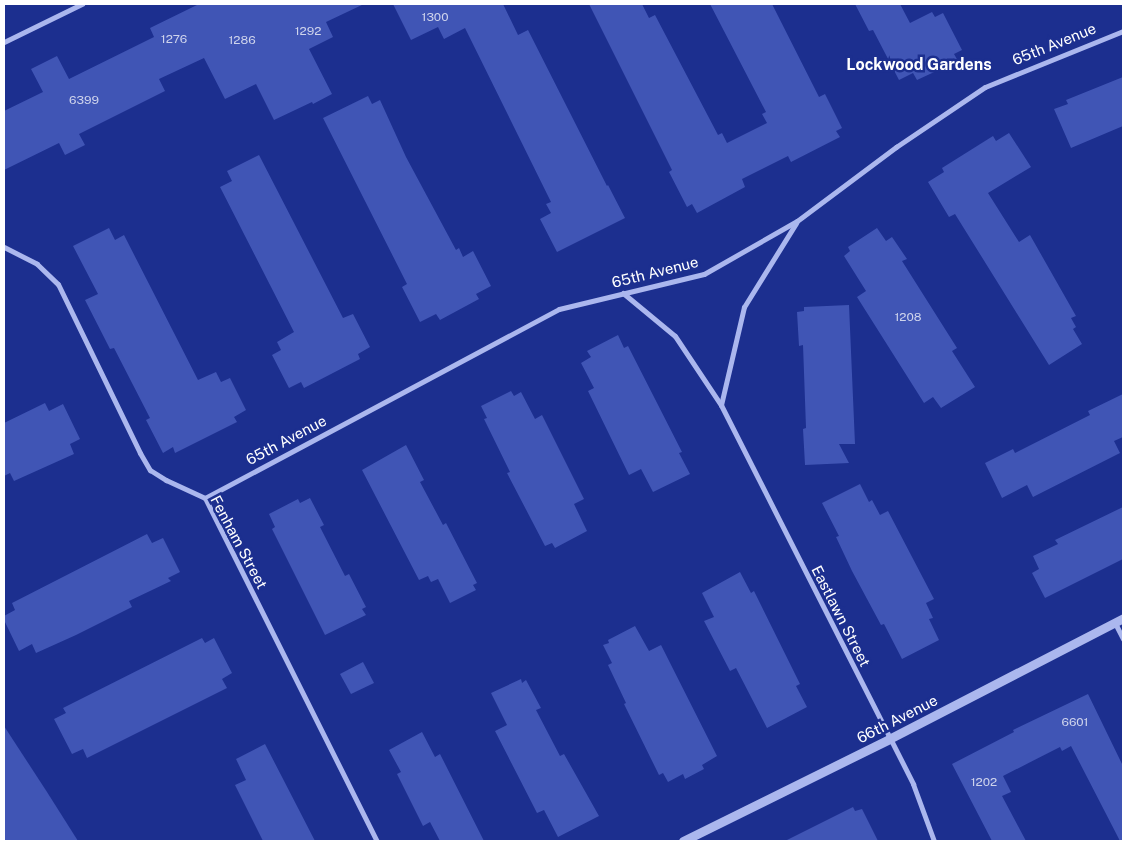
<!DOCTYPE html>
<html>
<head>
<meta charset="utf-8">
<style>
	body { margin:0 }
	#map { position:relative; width:1127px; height:845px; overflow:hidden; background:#1c2f8f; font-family:"Public Sans",sans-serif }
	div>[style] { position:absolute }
	.building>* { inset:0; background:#4055b5 }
	.minor>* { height:5px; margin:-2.5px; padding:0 2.5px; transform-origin:2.5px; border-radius:2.5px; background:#abb7ee }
	.tertiary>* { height:9px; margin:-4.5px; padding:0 4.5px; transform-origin:4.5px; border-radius:4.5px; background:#abb7ee }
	span { translate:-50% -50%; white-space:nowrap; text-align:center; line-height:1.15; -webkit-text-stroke:5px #1c2f8f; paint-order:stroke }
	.number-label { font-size:12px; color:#cfd4ec }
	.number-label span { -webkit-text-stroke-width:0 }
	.street-label { font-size:15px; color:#fff }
	.neighbourhood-label { font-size:16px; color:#fff; font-weight:700 }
	.frame { position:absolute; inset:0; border:5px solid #fff; pointer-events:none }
</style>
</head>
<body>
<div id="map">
	<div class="building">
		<div style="clip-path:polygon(199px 4px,364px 4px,326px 22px,333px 37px,309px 49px,332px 94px,313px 104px,312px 102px,274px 120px,256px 84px,225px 99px,204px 58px,159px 79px,165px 91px,79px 134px,85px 145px,65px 155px,59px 143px,4px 170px,4px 111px,43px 92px,31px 69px,57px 56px,69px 79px,154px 37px,150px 28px)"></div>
		<div style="clip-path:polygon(393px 4px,503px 4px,518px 35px,528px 30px,607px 186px,608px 185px,625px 218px,557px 252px,540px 219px,551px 213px,546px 204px,551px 202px,465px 28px,444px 39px,438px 27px,411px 40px)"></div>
		<div style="clip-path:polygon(589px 4px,642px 4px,649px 18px,655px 15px,718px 135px,722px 133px,727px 143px,767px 123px,762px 114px,766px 112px,710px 4px,772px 4px,819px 97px,825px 94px,842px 128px,836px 131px,840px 137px,791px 162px,788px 156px,742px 179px,745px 187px,697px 213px,692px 204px,687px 207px,669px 172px,672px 170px)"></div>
		<div style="clip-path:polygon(855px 4px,900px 4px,910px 23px,932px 12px,935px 17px,943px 13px,962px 50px,954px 54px,958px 61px,917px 80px,913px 73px,899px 80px,873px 30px,869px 31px)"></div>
		<div style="clip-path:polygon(1123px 77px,1123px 126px,1071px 148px,1054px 109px,1068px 104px,1066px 100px)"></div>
		<div style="clip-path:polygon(368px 96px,372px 104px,380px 100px,406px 157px,456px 250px,459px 248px,463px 257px,473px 251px,491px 286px,476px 294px,479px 299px,440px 320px,436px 314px,420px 322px,402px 287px,407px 284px,323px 118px)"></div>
		<div style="clip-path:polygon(1009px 133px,1031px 167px,988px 193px,1019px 242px,1030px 235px,1076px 316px,1071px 318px,1076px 327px,1073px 329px,1082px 344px,1049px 365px,955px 214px,949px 217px,928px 182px,944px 172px,942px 168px,993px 136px,996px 141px)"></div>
		<div style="clip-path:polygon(259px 155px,343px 318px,353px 314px,370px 347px,358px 354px,360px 359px,304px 388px,301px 382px,289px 388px,272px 355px,281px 350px,277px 342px,294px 332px,220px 187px,232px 181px,227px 171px)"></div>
		<div style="clip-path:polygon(109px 228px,115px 240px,124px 235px,198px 380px,216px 372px,221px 382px,230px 378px,246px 410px,234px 417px,237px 422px,175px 453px,173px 447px,163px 453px,146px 420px,150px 418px,114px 348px,110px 349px,85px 300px,98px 294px,73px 246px)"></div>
		<div style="clip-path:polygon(877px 228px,886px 241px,892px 237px,907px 259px,902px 261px,957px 348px,952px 351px,975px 387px,941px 408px,933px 397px,924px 403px,857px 297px,866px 291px,844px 256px,850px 251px,848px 247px)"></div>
		<div style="clip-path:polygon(849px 305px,855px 444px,839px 444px,849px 463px,805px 465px,803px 429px,806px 428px,803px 345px,799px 346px,797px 312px,804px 311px,804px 307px)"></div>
		<div style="clip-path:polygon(618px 335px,624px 348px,628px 346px,682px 452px,679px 453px,690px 474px,653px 492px,641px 469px,629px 475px,588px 391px,594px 388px,581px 363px,591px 357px,587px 351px)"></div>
		<div style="clip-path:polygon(511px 391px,514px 396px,521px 392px,535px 419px,542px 415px,584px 499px,574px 504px,587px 531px,555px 548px,552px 543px,545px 546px,507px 473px,510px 472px,484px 419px,487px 418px,481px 406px)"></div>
		<div style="clip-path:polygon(1123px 394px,1123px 437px,1114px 441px,1120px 453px,1033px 497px,1027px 485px,1002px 498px,985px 463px,1013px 449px,1015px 453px,1090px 415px,1088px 411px)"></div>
		<div style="clip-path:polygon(45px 403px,49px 411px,63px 404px,80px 439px,70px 444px,74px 454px,14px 481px,10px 473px,4px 476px,4px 423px)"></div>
		<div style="clip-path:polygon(406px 445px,424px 480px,420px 482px,443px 525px,446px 523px,477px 583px,473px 585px,476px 590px,450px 603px,438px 579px,431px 582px,428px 576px,419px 580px,362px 470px)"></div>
		<div style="clip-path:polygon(860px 484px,869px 502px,872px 500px,880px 515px,888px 511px,934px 599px,926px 603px,933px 618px,929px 619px,939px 640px,902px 659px,884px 624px,881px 625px,852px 571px,836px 537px,839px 536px,822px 503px)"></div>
		<div style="clip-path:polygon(310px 498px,324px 525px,320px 527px,345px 576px,349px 574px,366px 607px,362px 609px,366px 615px,325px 635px,272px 529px,275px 527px,269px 514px,298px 499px,300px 503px)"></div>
		<div style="clip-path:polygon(1123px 507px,1123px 559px,1045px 598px,1032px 573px,1039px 569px,1033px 556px,1058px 544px,1055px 540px)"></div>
		<div style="clip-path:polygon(147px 534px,152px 543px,163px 538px,180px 572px,168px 578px,171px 581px,129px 601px,132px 607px,76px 635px,36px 653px,32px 644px,19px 651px,4px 620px,4px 616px,15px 610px,12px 603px)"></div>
		<div style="clip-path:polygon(740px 572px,751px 593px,754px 591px,800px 684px,796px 686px,807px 707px,767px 728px,736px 668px,730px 671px,704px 621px,714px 617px,702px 593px)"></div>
		<div style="clip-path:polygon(635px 626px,649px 651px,661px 645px,717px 756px,702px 765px,704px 769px,685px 779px,683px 774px,668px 782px,663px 773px,659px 775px,624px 704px,626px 703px,608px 665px,612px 663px,603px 645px,609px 643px,608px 640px)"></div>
		<div style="clip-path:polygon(202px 638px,205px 643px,214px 638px,232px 673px,222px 679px,227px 688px,87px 758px,83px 749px,72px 754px,54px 719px,66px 713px,63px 708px)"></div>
		<div style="clip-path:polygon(363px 662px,374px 683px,351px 694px,340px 674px)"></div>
		<div style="clip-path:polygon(521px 679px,522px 683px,526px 680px,541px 708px,536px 710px,560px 756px,564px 754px,599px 816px,558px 837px,544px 810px,537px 813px,495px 731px,507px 725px,491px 693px)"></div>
		<div style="clip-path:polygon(1088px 694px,1123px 766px,1123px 841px,1120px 841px,1071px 746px,1062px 751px,1060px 747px,1003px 776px,1011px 792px,1002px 796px,1026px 841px,992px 841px,952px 764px,1014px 732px,1013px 730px)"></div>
		<div style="clip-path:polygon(4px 726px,47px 792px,78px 841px,4px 841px)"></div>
		<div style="clip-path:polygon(422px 732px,435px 757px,440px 754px,484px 841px,440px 841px,430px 822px,423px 826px,397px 774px,401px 772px,389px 750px)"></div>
		<div style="clip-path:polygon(265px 744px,315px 841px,263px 841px,235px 785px,246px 780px,236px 759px)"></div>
		<div style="clip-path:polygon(853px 807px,855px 811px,862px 809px,878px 841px,785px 841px)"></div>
	</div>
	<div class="minor">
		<div style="left:4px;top:42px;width:87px;rotate:-26deg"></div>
		<div style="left:4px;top:247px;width:37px;rotate:27deg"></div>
		<div style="left:37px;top:264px;width:29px;rotate:44deg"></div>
		<div style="left:58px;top:284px;width:188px;rotate:64.1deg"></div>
		<div style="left:140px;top:453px;width:20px;rotate:60deg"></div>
		<div style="left:150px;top:470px;width:19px;rotate:32deg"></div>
		<div style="left:166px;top:480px;width:43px;rotate:24.8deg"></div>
		<div style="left:205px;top:498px;width:384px;rotate:63.4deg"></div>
		<div style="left:623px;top:293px;width:67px;rotate:39.6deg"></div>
		<div style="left:675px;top:336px;width:83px;rotate:56.3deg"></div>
		<div style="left:721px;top:405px;width:425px;rotate:63.1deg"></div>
		<div style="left:913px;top:784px;width:61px;rotate:69.8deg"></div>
		<div style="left:721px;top:405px;width:101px;rotate:-76.8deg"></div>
		<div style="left:744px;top:307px;width:99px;rotate:-58.2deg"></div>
		<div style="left:205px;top:498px;width:401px;rotate:-28.1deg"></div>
		<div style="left:559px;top:309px;width:149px;rotate:-13.6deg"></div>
		<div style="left:704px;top:274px;width:107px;rotate:-29.7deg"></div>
		<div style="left:797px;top:221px;width:124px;rotate:-36.8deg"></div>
		<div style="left:896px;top:147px;width:107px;rotate:-34deg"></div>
		<div style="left:985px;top:87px;width:149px;rotate:-22.1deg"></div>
		<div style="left:1115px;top:623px;width:18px;rotate:63deg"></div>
	</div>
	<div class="tertiary">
		<div style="left:683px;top:841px;width:230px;rotate:-26.3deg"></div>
		<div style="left:889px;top:739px;width:263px;rotate:-27.3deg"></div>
	</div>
	<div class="number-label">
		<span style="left:435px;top:18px">1300</span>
		<span style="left:308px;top:32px">1292</span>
		<span style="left:174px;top:40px">1276</span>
		<span style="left:242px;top:41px">1286</span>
		<span style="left:84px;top:101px">6399</span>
		<span style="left:908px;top:318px">1208</span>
		<span style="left:1075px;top:723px">6601</span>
		<span style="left:984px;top:783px">1202</span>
	</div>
	<div class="street-label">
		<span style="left:1054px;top:44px;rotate:-22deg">65th Avenue</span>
		<span style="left:655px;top:272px;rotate:-14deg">65th Avenue</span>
		<span style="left:286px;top:440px;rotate:-28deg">65th Avenue</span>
		<span style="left:239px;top:542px;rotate:62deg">Fenham Street</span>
		<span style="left:841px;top:616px;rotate:63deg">Eastlawn Street</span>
		<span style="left:897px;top:719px;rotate:-27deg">66th Avenue</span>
	</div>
	<div class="neighbourhood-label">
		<span style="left:919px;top:65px">Lockwood Gardens</span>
	</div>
	<div class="frame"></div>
</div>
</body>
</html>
